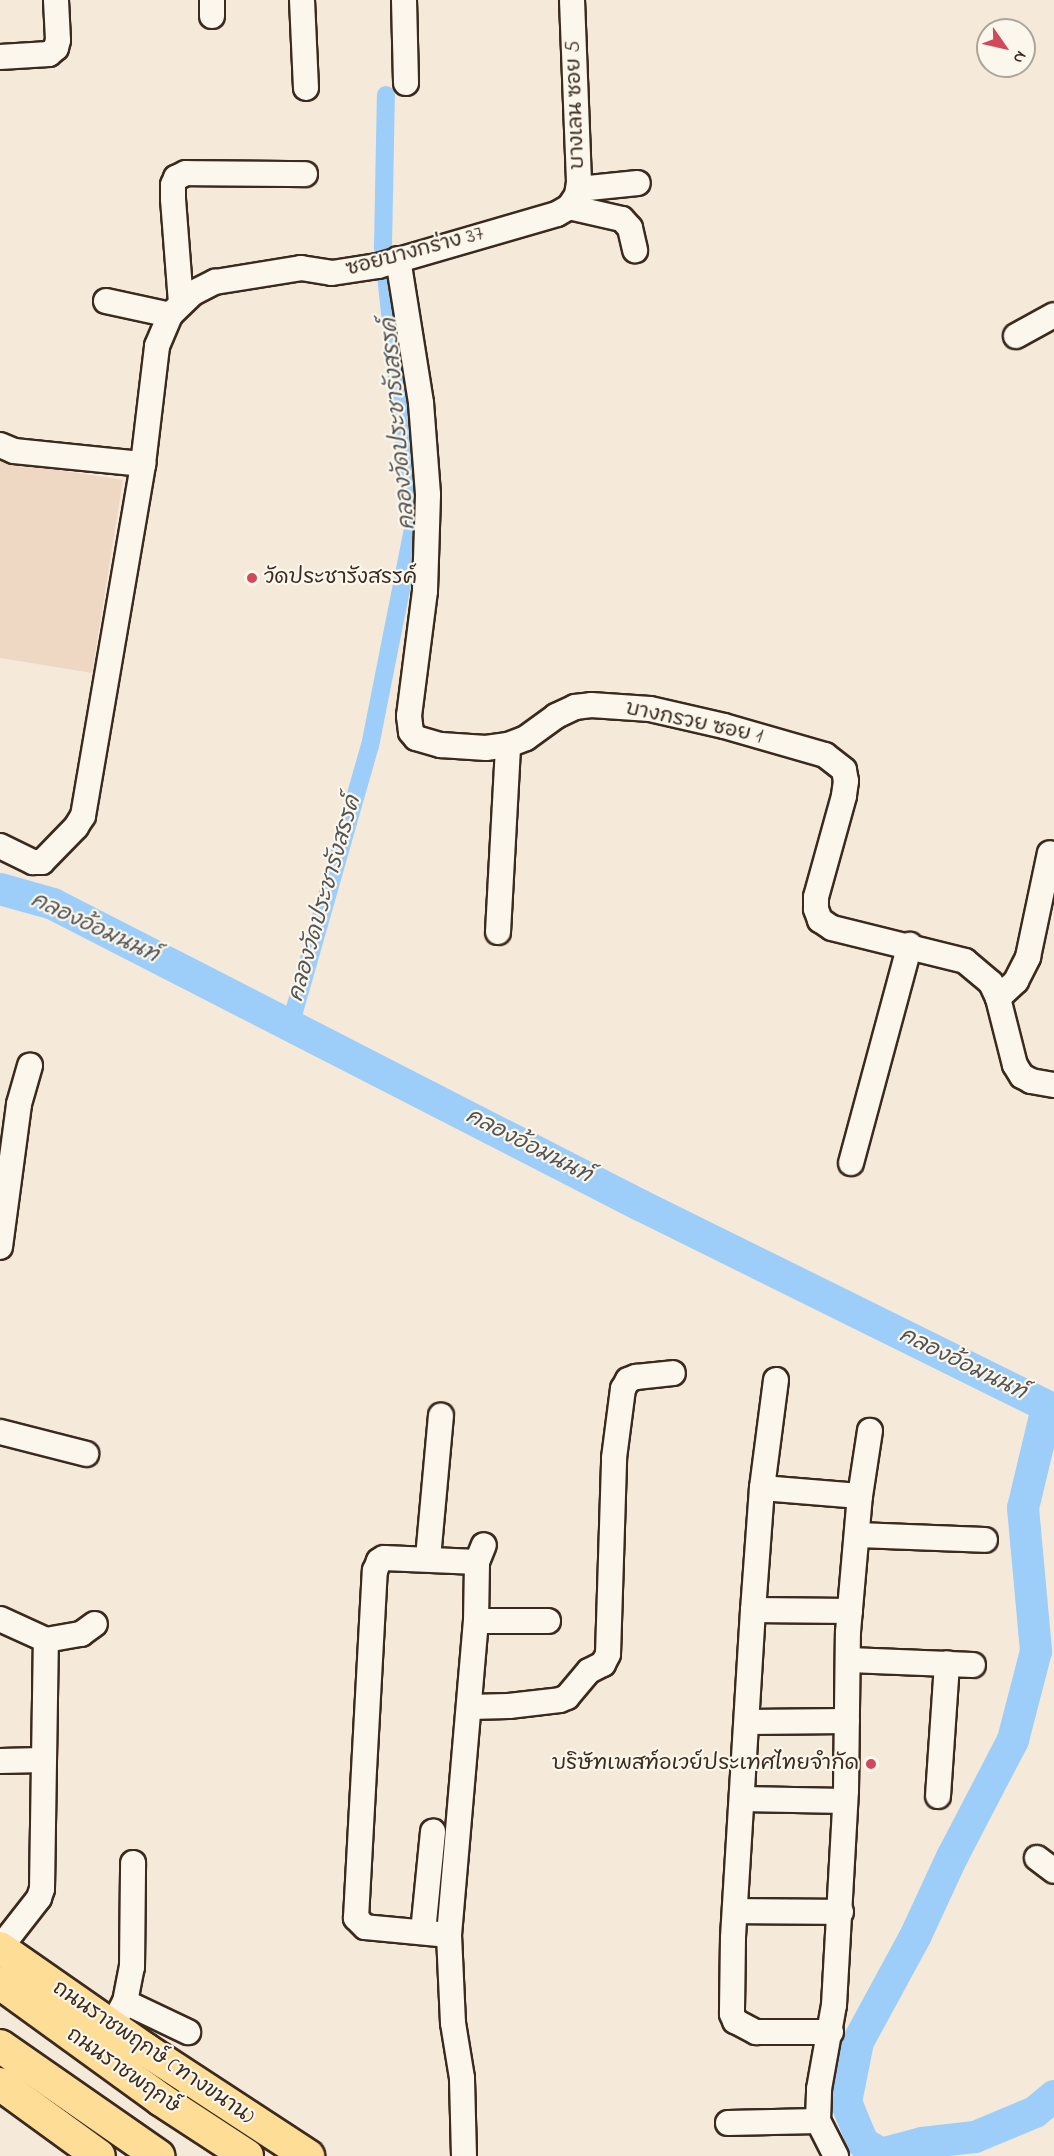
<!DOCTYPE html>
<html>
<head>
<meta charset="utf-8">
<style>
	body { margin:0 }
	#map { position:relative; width:1054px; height:2156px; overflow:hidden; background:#f5e9da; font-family:"Indie Flower","Playpen Sans Thai",sans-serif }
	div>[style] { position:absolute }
	.built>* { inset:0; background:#eed8c4 }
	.canal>* { height:18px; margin:-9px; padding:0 9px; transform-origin:9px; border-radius:9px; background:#9ccef9 }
	.river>* { height:32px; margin:-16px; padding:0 16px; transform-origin:16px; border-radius:16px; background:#9ccef9 }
	.roads { filter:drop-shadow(2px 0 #3b2a1e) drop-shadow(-2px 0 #3b2a1e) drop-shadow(0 2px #3b2a1e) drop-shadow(0 -2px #3b2a1e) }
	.minor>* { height:24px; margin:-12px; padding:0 12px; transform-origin:12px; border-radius:12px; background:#fbf7ec }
	.major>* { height:32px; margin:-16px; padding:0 16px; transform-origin:16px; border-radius:16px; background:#fedd96 }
	.dots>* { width:16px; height:16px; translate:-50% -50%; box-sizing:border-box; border:3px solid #fbf7ec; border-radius:50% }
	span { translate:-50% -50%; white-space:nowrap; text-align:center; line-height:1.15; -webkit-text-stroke:4.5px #fbf7ec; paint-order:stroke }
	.street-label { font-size:21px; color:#3b2a1e }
	.poi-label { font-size:21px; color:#3b2a1e }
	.left { translate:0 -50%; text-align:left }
	.right { translate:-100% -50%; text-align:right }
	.water-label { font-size:22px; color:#535355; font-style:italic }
	.north { position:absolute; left:976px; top:18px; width:60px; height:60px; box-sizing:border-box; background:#fbf7ec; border:2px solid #aea59a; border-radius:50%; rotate:124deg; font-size:16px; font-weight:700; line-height:24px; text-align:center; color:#3b2a1e }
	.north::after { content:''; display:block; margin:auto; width:21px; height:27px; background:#d1495b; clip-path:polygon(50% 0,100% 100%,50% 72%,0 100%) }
</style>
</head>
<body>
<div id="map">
	<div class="built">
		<div style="clip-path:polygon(0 461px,123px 480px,92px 673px,0 658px)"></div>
	</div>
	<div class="canal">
		<div style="left:290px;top:1026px;width:291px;rotate:-74.1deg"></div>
		<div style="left:370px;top:746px;width:222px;rotate:-78.8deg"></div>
		<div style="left:413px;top:528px;width:284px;rotate:-96.1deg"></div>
		<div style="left:383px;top:246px;width:151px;rotate:-88.9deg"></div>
	</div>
	<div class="river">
		<div style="left:0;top:889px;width:55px;rotate:15.8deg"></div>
		<div style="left:53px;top:904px;width:660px;rotate:27.15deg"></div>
		<div style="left:640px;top:1205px;width:462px;rotate:26.3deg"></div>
		<div style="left:1047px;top:1408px;width:103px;rotate:103.5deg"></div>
		<div style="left:1023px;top:1508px;width:144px;rotate:84.8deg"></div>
		<div style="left:1036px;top:1651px;width:92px;rotate:104.5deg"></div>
		<div style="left:1013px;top:1740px;width:132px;rotate:117.5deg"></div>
		<div style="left:952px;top:1857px;width:86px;rotate:114.8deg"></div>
		<div style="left:916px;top:1935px;width:122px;rotate:118.5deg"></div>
		<div style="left:858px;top:2042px;width:61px;rotate:101.3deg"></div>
		<div style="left:846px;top:2102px;width:44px;rotate:67.5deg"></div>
		<div style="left:863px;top:2143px;width:21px;rotate:31deg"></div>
		<div style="left:881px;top:2154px;width:42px;rotate:-15deg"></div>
		<div style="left:922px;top:2143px;width:53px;rotate:-6.5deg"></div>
		<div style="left:975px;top:2137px;width:65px;rotate:-22.6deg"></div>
		<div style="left:1035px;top:2112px;width:25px;rotate:-40deg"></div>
	</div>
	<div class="roads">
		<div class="minor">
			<div style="left:212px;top:0;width:16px;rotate:90deg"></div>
			<div style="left:302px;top:0;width:88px;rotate:87.4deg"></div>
			<div style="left:404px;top:0;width:83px;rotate:88.6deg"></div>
			<div style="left:0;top:57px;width:49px;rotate:-3.5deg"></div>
			<div style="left:49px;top:54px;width:9px;rotate:-41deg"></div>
			<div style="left:56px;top:48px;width:8px;rotate:-76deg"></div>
			<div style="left:58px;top:40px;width:40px;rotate:-92.9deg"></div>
			<div style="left:579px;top:189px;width:59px;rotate:-5.8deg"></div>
			<div style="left:569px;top:207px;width:54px;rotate:12.8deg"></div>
			<div style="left:622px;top:219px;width:12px;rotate:48deg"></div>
			<div style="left:630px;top:228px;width:23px;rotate:77deg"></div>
			<div style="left:398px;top:259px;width:146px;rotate:80.9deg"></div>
			<div style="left:421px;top:403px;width:92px;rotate:85.6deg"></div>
			<div style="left:428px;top:495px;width:96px;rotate:91.8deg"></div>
			<div style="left:425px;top:591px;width:126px;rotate:97.3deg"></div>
			<div style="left:409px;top:716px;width:16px;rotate:83deg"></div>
			<div style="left:411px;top:732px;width:8px;rotate:50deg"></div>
			<div style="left:416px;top:738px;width:26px;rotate:16deg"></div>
			<div style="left:441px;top:745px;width:45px;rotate:3.8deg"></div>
			<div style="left:486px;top:748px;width:22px;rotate:-8deg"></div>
			<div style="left:508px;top:745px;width:19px;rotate:-21deg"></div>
			<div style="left:526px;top:738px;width:37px;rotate:-36deg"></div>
			<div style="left:556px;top:716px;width:21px;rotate:-25deg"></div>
			<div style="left:575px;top:707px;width:16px;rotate:-7deg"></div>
			<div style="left:591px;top:705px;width:59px;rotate:3.9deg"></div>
			<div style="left:650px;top:709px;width:76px;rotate:12.9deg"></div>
			<div style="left:724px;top:726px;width:105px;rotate:16deg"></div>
			<div style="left:825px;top:755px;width:24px;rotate:38deg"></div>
			<div style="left:844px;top:770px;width:11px;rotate:80deg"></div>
			<div style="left:846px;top:781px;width:15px;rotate:98deg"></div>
			<div style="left:844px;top:796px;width:105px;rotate:105.5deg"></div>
			<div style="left:816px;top:897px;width:12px;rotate:90deg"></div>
			<div style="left:816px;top:909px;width:12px;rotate:70deg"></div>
			<div style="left:820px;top:920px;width:14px;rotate:34deg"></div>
			<div style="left:832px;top:928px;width:137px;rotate:13.9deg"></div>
			<div style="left:965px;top:961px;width:34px;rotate:40deg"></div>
			<div style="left:991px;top:983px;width:17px;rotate:65deg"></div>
			<div style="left:998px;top:998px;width:69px;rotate:75.8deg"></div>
			<div style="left:1015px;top:1065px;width:13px;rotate:58deg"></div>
			<div style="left:1022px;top:1076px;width:10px;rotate:29deg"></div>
			<div style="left:1031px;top:1081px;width:23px;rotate:10deg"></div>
			<div style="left:106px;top:301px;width:66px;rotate:12.3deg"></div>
			<div style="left:181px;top:303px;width:104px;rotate:-94.4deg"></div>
			<div style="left:173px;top:199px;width:14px;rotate:-90deg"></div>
			<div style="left:173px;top:185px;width:8px;rotate:-67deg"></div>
			<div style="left:176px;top:178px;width:11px;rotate:-27deg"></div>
			<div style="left:186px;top:173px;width:119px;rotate:0.5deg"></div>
			<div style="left:1016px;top:336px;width:43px;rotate:-28.9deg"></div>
			<div style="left:0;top:445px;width:15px;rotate:23deg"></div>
			<div style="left:14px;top:451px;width:130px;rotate:5.8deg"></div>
			<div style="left:0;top:846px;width:37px;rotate:26deg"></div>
			<div style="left:33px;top:862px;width:9px"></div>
			<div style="left:42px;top:862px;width:49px;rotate:-45.8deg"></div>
			<div style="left:76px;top:827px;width:13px;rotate:-58deg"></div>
			<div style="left:83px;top:816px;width:357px;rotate:-80.3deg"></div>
			<div style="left:143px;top:464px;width:119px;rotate:-83.2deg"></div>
			<div style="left:157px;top:346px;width:34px;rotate:-67deg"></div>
			<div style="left:170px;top:315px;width:32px;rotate:-44deg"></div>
			<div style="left:193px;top:293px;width:25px;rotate:-27deg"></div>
			<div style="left:215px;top:282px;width:87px;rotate:-9.2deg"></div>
			<div style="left:301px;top:268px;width:31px;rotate:9deg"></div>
			<div style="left:332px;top:273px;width:47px;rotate:-8.7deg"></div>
			<div style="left:378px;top:266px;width:186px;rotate:-16.2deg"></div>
			<div style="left:557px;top:214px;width:14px;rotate:-30deg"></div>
			<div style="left:569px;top:207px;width:14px;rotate:-56deg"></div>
			<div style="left:577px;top:195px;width:13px;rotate:-81deg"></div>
			<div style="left:579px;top:182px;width:182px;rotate:-92.2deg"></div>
			<div style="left:498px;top:932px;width:187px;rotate:-86.9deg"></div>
			<div style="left:998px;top:998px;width:25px;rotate:-43deg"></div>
			<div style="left:1016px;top:981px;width:27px;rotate:-63deg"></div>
			<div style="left:1028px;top:957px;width:106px;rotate:-78.1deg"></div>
			<div style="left:851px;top:1163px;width:226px;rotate:-74.9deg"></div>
			<div style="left:0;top:1247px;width:144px;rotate:-82.4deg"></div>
			<div style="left:19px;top:1104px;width:40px;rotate:-74deg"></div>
			<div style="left:776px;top:1380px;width:109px;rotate:97.4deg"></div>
			<div style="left:762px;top:1488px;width:122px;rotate:94.2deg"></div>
			<div style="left:753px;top:1610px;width:329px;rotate:93.5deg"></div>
			<div style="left:733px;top:1938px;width:76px;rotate:90.8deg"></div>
			<div style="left:732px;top:2014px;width:8px;rotate:67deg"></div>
			<div style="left:735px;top:2021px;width:24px;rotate:28deg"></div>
			<div style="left:756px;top:2032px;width:75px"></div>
			<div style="left:0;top:1432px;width:89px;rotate:14.3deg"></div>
			<div style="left:762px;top:1488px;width:98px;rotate:4.7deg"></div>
			<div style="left:857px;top:1535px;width:128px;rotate:2.2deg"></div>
			<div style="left:428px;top:1558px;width:143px;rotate:-84.8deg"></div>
			<div style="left:753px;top:1610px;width:97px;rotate:0.6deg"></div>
			<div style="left:0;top:1619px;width:51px;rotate:24.5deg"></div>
			<div style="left:46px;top:1640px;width:36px;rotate:-10deg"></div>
			<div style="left:81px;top:1634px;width:17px;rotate:-36deg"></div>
			<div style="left:476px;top:1621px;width:72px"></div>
			<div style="left:849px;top:1660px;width:124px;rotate:2.3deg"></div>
			<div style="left:469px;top:1707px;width:40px;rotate:-1.4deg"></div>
			<div style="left:509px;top:1706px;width:51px;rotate:-6.7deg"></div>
			<div style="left:560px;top:1700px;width:8px;rotate:-23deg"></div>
			<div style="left:567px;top:1697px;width:34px;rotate:-50deg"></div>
			<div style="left:589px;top:1671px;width:16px;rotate:-27deg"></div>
			<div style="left:603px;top:1664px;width:11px;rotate:-63deg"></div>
			<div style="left:608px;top:1654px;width:196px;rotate:-88.2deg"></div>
			<div style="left:614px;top:1458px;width:70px;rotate:-82.6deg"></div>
			<div style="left:623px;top:1389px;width:10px;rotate:-61deg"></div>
			<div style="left:628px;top:1380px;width:9px;rotate:-21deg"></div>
			<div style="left:636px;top:1377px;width:37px;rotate:-6deg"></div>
			<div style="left:748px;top:1722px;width:99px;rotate:-0.6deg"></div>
			<div style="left:0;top:1761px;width:43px;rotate:-1.3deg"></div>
			<div style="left:938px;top:1796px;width:133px;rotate:-86.1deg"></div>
			<div style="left:742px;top:1799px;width:103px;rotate:1.1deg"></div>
			<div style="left:1037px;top:1858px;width:21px;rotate:37deg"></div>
			<div style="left:736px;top:1911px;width:105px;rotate:0.5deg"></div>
			<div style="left:423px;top:1932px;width:101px;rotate:-84.3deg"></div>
			<div style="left:449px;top:1935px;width:84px;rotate:-174.6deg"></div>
			<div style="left:365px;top:1927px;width:13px;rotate:-135deg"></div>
			<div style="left:356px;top:1918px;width:348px;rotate:-86.9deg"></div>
			<div style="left:375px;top:1571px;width:11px;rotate:-68deg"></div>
			<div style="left:379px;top:1561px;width:6px;rotate:-31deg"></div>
			<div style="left:384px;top:1558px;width:93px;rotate:2.5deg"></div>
			<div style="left:0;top:1948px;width:63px;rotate:-52deg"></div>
			<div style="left:39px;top:1898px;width:9px;rotate:-72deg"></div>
			<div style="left:42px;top:1889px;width:249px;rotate:-89.1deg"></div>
			<div style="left:125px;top:2002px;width:70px;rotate:25.5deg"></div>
			<div style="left:112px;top:2026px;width:27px;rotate:-62deg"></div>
			<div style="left:125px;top:2002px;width:36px;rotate:-79deg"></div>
			<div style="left:132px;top:1967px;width:104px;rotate:-89.4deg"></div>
			<div style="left:728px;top:2123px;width:90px;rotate:-1.3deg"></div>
			<div style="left:464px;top:2156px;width:78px;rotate:-91.5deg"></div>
			<div style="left:462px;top:2078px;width:56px;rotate:-99.3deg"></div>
			<div style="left:453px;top:2023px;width:88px;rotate:-92.6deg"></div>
			<div style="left:449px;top:1935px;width:315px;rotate:-85.1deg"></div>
			<div style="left:476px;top:1621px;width:59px;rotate:-89deg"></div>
			<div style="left:477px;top:1562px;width:18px;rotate:-68deg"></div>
			<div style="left:836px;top:2156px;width:39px;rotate:-117deg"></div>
			<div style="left:818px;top:2121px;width:32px;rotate:-88deg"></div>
			<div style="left:819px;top:2089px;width:85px;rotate:-79.9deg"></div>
			<div style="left:834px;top:2005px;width:214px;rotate:-86.8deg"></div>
			<div style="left:846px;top:1791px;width:159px;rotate:-89.3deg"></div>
			<div style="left:848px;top:1632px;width:137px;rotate:-85deg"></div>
			<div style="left:860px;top:1496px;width:66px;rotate:-81.3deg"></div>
		</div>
		<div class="major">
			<div style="left:0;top:1948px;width:178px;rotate:34.9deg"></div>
			<div style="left:146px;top:2050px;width:194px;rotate:33.2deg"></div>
			<div style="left:0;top:1983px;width:198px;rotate:35.9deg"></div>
			<div style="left:160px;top:2099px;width:104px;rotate:33.2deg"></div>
			<div style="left:0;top:2046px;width:193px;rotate:34.8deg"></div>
			<div style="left:0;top:2084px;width:122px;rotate:36deg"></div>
		</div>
	</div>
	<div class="dots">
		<div style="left:252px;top:578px;background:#d1495b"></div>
		<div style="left:871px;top:1764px;background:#d1495b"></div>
	</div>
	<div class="street-label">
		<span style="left:576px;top:105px;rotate:-92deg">บางเลน ซอย 5</span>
		<span style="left:415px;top:252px;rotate:-15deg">ซอยบางกร่าง 37</span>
		<span style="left:694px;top:723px;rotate:12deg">บางกรวย ซอย 1</span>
		<span style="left:153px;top:2053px;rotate:34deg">ถนนราชพฤกษ์ (ทางขนาน)</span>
		<span style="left:123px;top:2071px;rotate:35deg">ถนนราชพฤกษ์</span>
	</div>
	<div class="poi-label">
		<span class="left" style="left:264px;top:578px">วัดประชารังสรรค์</span>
		<span class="right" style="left:859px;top:1764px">บริษัทเพสท์อเวย์ประเทศไทยจำกัด</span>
	</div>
	<div class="water-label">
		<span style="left:400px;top:424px;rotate:-95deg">คลองวัดประชารังสรรค์</span>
		<span style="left:326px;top:899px;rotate:-74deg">คลองวัดประชารังสรรค์</span>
		<span style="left:94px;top:929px;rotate:25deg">คลองอ้อมนนท์</span>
		<span style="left:528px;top:1147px;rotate:27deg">คลองอ้อมนนท์</span>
		<span style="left:962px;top:1365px;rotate:26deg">คลองอ้อมนนท์</span>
	</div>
	<div class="north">N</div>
</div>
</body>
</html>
